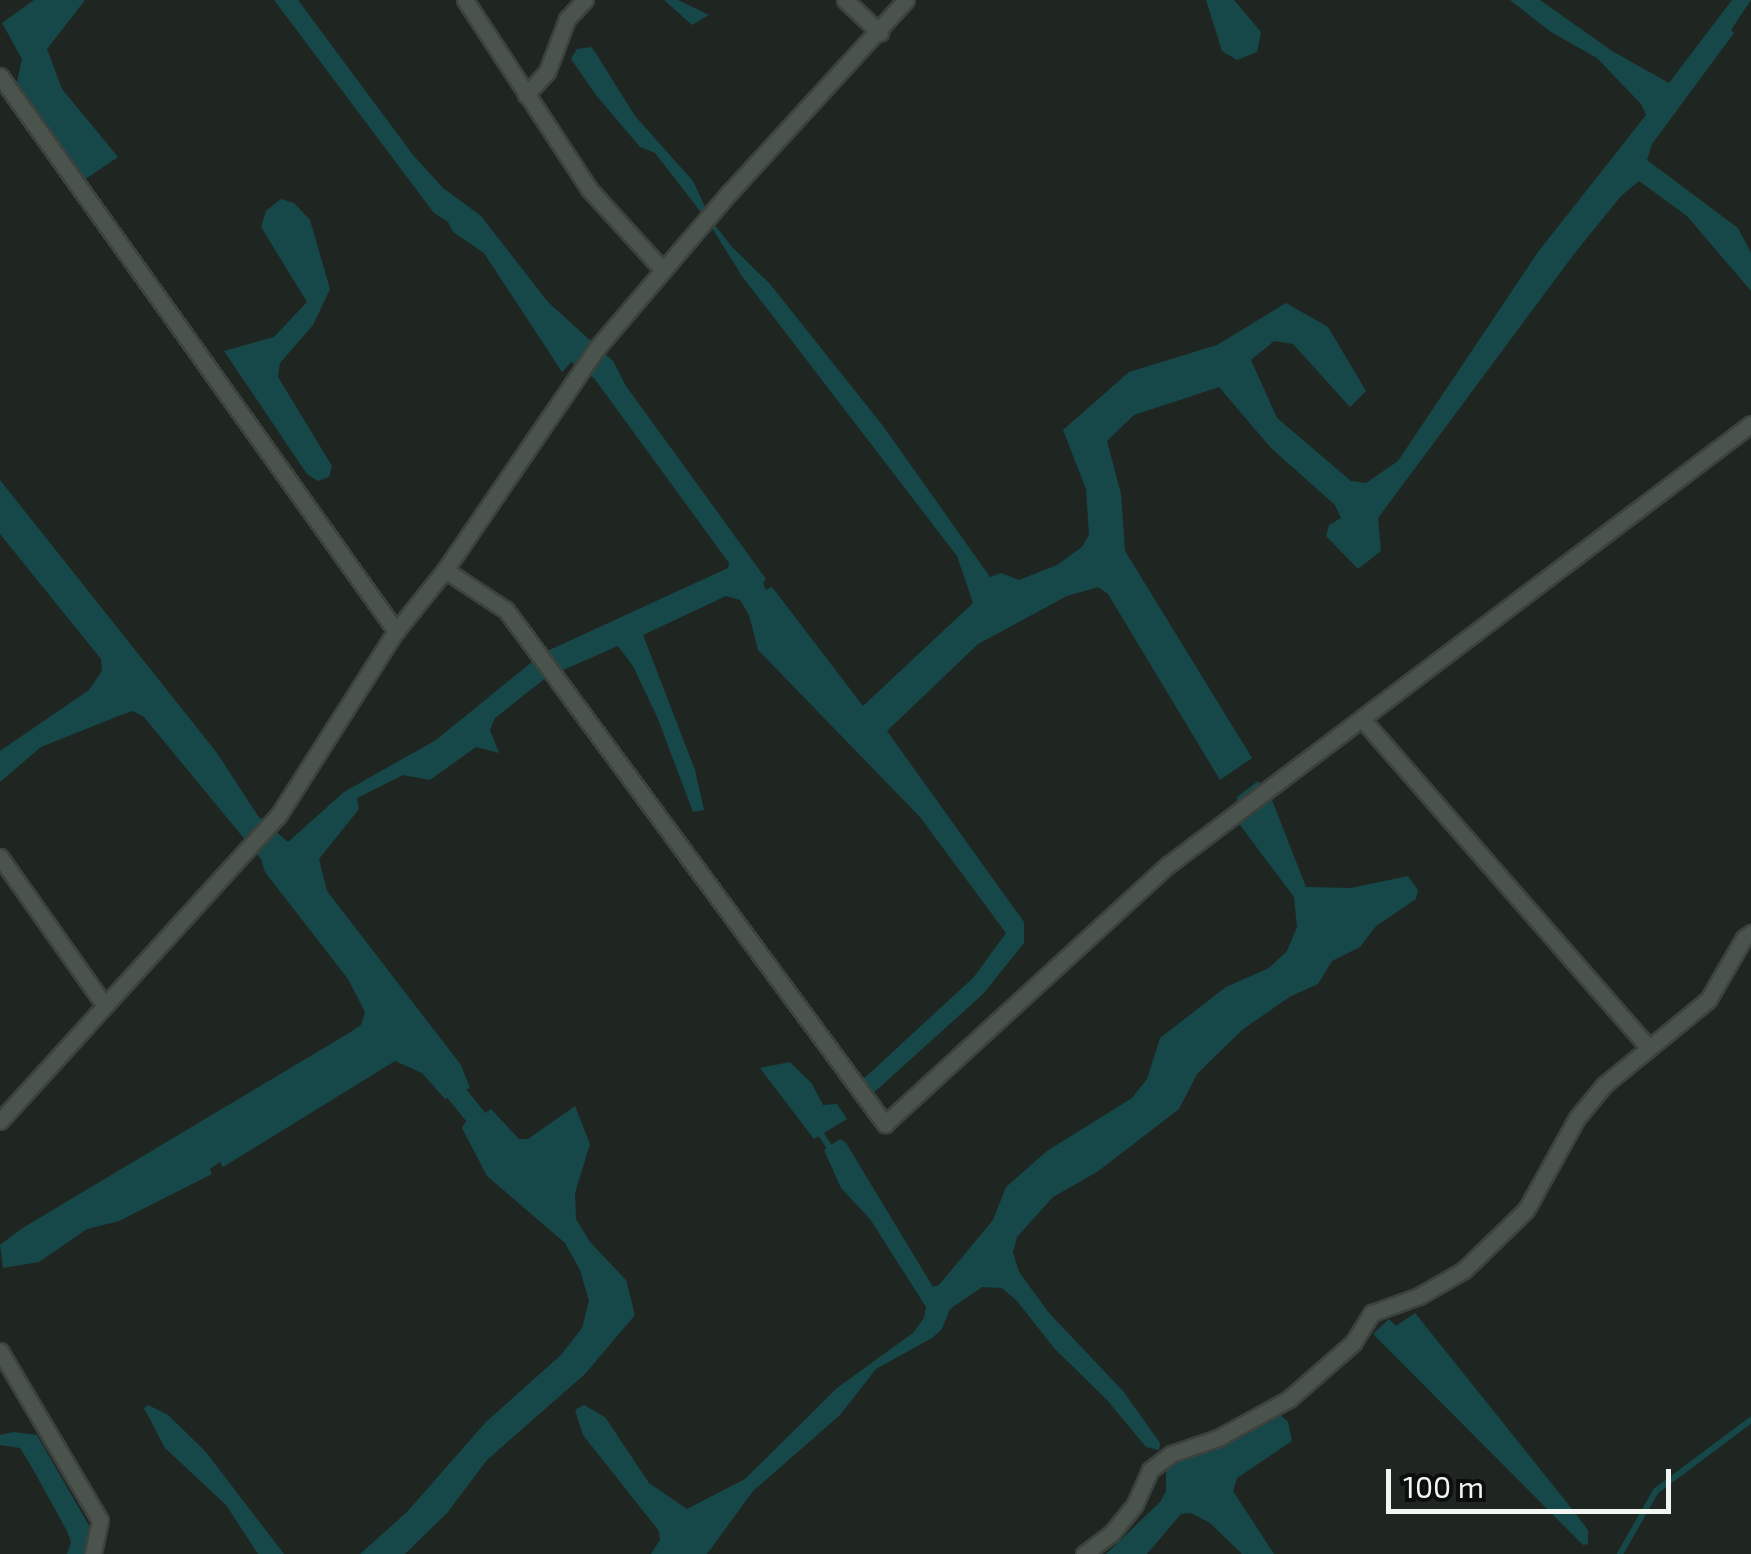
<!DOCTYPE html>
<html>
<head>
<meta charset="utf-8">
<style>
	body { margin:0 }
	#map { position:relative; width:1751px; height:1554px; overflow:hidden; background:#1f2621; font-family:"Exo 2",sans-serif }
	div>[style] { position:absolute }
	.water>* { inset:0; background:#164849 }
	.stream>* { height:6px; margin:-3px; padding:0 3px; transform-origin:3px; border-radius:3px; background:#164849 }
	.canal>* { height:20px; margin:-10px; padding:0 10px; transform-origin:10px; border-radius:10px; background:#164849 }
	.roads { filter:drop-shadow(2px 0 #3c423e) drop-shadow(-2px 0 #3c423e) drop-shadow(0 2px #3c423e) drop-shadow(0 -2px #3c423e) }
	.minor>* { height:15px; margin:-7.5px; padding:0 7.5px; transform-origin:7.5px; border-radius:7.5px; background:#4b534d }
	span { translate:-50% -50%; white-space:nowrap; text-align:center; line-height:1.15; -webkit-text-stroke:10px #0b0e0c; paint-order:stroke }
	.scale { position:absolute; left:1386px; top:1469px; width:285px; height:45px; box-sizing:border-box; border:5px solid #f1f6f2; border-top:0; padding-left:12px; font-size:30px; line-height:35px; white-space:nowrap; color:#f1f6f2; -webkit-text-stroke:8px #0b0e0c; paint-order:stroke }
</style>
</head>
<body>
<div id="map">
	<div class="water">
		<div style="clip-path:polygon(34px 0,85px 0,47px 49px,62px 89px,118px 157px,84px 180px,17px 82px,22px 59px,2px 23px)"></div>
		<div style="clip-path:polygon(274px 0,298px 0,413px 155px,443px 188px,481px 216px,548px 302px,613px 361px,626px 386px,766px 579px,763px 583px,766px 590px,772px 587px,863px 706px,973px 603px,957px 556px,742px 276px,707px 220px,655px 153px,640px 147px,596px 95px,571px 59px,577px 49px,591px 47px,595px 52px,635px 116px,693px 181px,711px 220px,732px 247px,770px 284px,883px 426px,990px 577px,1001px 573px,1019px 580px,1057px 565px,1082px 547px,1089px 535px,1086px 489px,1063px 430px,1129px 372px,1217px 345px,1286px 303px,1328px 327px,1366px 391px,1350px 407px,1293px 344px,1274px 341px,1251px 360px,1277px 418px,1351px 481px,1366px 483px,1398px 461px,1538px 252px,1646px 115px,1641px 104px,1597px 58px,1551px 32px,1510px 0,1540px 0,1612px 51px,1669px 83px,1732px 0,1751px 0,1731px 30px,1734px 33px,1652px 144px,1647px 160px,1738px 228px,1751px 253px,1751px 291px,1687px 216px,1639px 181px,1621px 196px,1574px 254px,1378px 518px,1381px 551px,1358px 569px,1326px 536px,1329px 525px,1341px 518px,1335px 505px,1271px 448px,1219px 387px,1134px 415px,1107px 441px,1121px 494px,1125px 551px,1252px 758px,1220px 780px,1108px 594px,1098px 587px,1067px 596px,978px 644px,887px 731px,1024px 922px,1024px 943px,983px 994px,869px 1097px,858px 1084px,974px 977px,1006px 933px,920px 817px,758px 650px,749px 615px,740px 600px,726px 596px,643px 635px,695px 770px,704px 810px,693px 812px,658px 719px,633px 666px,618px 646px,547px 677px,495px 718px,490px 730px,499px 753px,476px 747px,430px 780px,403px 775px,357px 798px,359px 809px,319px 859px,327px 891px,461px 1065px,470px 1088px,445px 1099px,422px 1073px,395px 1061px,223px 1167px,220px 1162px,210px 1169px,212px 1174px,119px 1221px,87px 1229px,39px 1262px,3px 1268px,0 1245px,21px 1229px,349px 1033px,361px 1025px,365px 1012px,348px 979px,265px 872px,261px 859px,144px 717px,133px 711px,121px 715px,41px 747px,0 782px,0 751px,89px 690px,102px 671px,101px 659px,0 534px,0 480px,217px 753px,258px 816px,288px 842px,344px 792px,436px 740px,543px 653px,728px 568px,729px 563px,594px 378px,571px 362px,562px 372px,484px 253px,453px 232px,448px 222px,434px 213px)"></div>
		<div style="clip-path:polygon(664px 0,678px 0,709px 15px,692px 25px)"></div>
		<div style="clip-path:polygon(1206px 0,1234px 0,1261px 32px,1257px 52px,1237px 60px,1222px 51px)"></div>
		<div style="clip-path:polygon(281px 199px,294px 203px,310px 220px,330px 289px,313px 325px,280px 363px,278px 377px,332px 466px,329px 477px,318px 481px,307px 474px,224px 351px,274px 337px,307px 302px,261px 227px,266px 211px)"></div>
		<div style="clip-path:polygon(1258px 781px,1272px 800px,1306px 887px,1351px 888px,1408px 876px,1418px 890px,1416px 899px,1376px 926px,1360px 947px,1332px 961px,1318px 984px,1291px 996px,1242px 1030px,1197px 1074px,1179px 1109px,1097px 1172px,1053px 1197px,1017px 1237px,1013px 1252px,1019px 1272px,1049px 1313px,1123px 1391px,1160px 1443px,1159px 1450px,1146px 1447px,1107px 1400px,1054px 1348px,1017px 1301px,1002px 1288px,982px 1287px,950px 1309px,942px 1329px,932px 1338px,876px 1369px,840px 1415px,753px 1491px,707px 1554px,651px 1554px,660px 1540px,659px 1531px,583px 1435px,575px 1410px,584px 1405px,605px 1417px,649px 1483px,687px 1509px,745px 1479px,837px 1388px,913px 1333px,924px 1318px,926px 1307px,870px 1219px,841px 1188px,824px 1150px,840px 1139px,846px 1143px,933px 1287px,939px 1285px,993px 1220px,1006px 1187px,1047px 1151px,1132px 1098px,1147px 1079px,1160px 1038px,1226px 987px,1269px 968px,1287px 951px,1297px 927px,1294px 897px,1237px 821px,1237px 797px)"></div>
		<div style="clip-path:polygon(790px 1062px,812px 1084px,823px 1105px,837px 1104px,847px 1119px,814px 1139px,760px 1068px)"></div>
		<div style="clip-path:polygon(575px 1106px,590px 1144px,575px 1193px,576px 1219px,590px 1242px,626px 1280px,635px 1315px,585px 1374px,487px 1460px,447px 1513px,405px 1554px,360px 1554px,407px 1512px,486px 1422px,561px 1355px,582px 1328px,589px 1301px,580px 1270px,565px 1243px,487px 1176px,462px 1128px,473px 1109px,484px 1114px,491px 1109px,519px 1139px,528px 1139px)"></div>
		<div style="clip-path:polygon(1415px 1313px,1568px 1504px,1588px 1530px,1588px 1544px,1583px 1545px,1373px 1334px,1389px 1319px,1396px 1326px)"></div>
		<div style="clip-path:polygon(148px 1405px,168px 1415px,205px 1451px,284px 1554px,258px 1554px,226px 1505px,165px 1448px,144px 1408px)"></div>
		<div style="clip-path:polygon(1276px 1411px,1288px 1422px,1292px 1441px,1237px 1478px,1233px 1491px,1274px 1554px,1242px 1554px,1210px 1523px,1191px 1513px,1181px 1514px,1147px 1554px,1106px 1554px,1160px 1502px,1166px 1491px,1166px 1465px,1190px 1452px,1214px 1447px)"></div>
		<div style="clip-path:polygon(14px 1432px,37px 1435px,91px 1529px,89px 1554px,67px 1554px,71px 1542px,67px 1531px,30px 1464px,20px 1448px,0 1445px,0 1435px)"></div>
	</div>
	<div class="stream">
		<div style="left:817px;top:1128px;width:27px;rotate:57deg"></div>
		<div style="left:1620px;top:1554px;width:73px;rotate:-60.3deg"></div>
		<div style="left:1656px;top:1491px;width:119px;rotate:-36.8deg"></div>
	</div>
	<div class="canal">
		<div style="left:440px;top:1073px;width:76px;rotate:50.9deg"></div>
	</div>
	<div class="roads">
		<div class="minor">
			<div style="left:465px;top:0;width:227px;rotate:56.7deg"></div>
			<div style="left:590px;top:190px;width:107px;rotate:47.7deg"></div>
			<div style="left:845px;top:0;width:48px;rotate:43.3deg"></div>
			<div style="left:0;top:76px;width:682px;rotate:54.49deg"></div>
			<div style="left:526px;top:95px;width:31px;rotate:-48deg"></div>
			<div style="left:547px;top:72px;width:57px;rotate:-69.3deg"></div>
			<div style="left:567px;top:19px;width:26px;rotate:-47deg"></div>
			<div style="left:445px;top:570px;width:73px;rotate:33.3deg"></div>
			<div style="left:506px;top:610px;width:639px;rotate:53.6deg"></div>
			<div style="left:885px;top:1124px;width:384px;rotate:-42.5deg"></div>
			<div style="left:1168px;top:865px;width:731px;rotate:-37.11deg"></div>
			<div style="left:1362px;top:719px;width:435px;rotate:48.9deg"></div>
			<div style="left:0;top:857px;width:179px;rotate:54.8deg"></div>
			<div style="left:0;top:1121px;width:413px;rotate:-47.7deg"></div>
			<div style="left:278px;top:816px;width:219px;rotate:-57.5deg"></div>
			<div style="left:396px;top:631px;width:78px;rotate:-51.2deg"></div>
			<div style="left:445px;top:570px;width:269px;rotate:-55.6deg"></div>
			<div style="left:597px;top:348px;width:205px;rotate:-49.6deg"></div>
			<div style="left:730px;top:192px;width:260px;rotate:-47.5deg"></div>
			<div style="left:0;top:1351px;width:196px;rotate:59.4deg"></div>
			<div style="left:100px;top:1520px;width:35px;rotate:102deg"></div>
			<div style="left:1084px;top:1554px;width:34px;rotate:-37deg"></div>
			<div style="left:1111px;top:1534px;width:38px;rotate:-51deg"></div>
			<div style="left:1135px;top:1504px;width:37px;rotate:-66deg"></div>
			<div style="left:1150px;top:1470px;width:26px;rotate:-37deg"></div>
			<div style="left:1171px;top:1454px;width:50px;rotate:-18.8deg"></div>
			<div style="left:1218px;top:1438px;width:81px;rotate:-28.8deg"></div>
			<div style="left:1289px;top:1399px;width:85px;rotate:-41.2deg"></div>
			<div style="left:1353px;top:1343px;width:36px;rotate:-58deg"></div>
			<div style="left:1372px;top:1313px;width:50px;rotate:-19.9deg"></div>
			<div style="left:1419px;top:1296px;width:52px;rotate:-30deg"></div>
			<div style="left:1464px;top:1270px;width:86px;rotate:-44.1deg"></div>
			<div style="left:1526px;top:1210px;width:105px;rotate:-61deg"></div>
			<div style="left:1577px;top:1118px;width:43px;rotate:-50.7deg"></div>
			<div style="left:1604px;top:1085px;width:134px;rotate:-39.3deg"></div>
			<div style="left:1708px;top:1000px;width:72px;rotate:-59.9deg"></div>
			<div style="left:1744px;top:938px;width:9px;rotate:-36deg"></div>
		</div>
	</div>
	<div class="scale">100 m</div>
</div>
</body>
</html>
